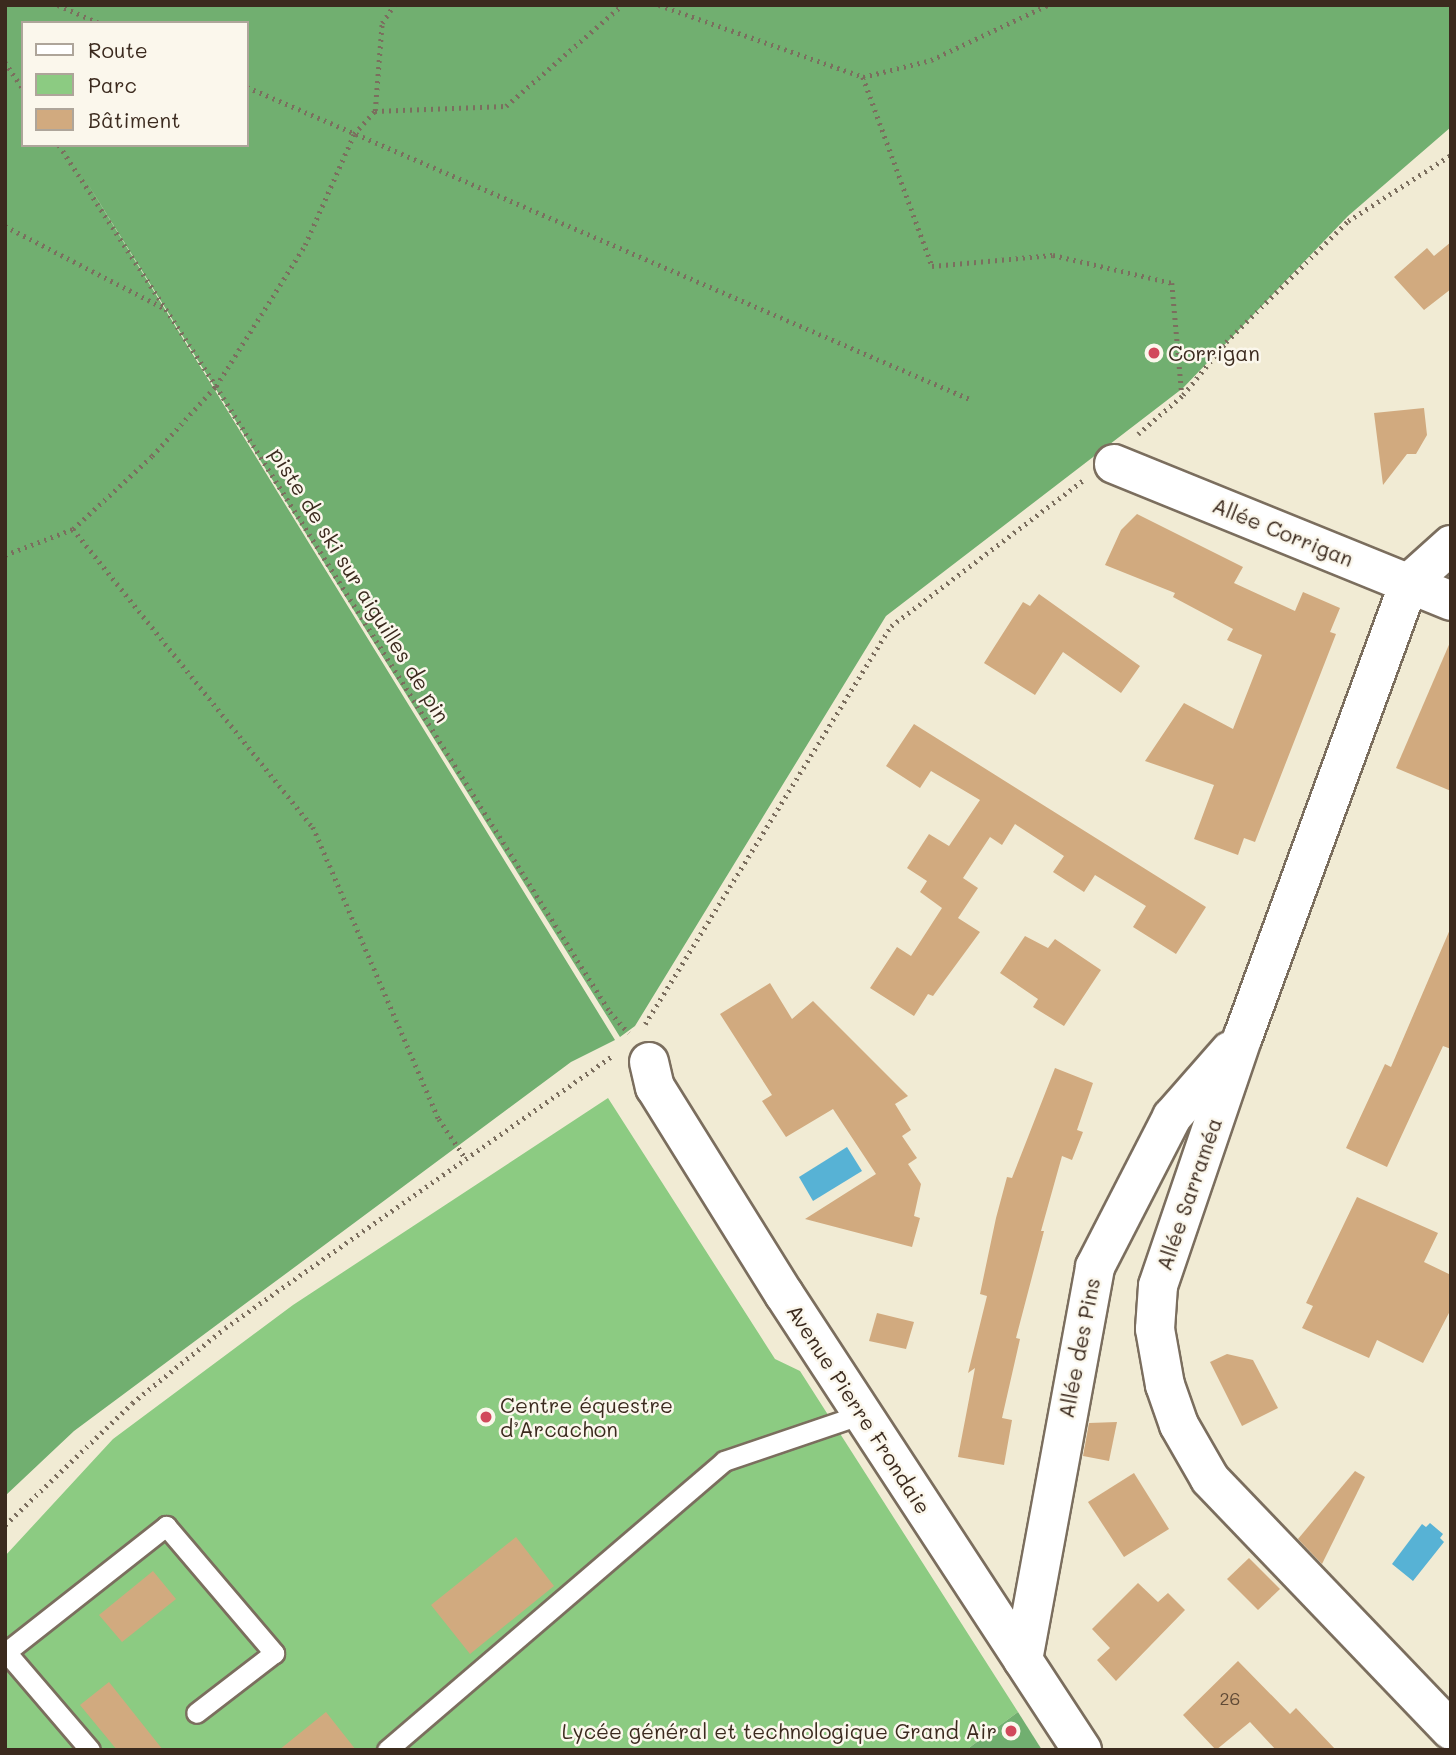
<!DOCTYPE html>
<html>
<head>
<meta charset="utf-8">
<style>
	body { margin:0 }
	#map { position:relative; width:1456px; height:1755px; overflow:hidden; background:#f1ebd4; font-family:Mali,sans-serif }
	div>[style] { position:absolute }
	.green>* { inset:0; background:#8ccb82 }
	.forest>* { inset:0; background:#71af70 }
	.water>* { inset:0; background:#57b2d5 }
	.building>* { inset:0; background:#d1aa7f }
	.path>* { height:4.5px; margin-top:-2.25px; transform-origin:0; background:repeating-linear-gradient(90deg,#7b6e5e 0 2px,transparent 0 7px) }
	.roads { filter:drop-shadow(2px 0 #7b6e5e) drop-shadow(-2px 0 #7b6e5e) drop-shadow(0 2px #7b6e5e) drop-shadow(0 -2px #7b6e5e) }
	.lane>* { height:19px; margin:-9.5px; padding:0 9.5px; transform-origin:9.5px; border-radius:9.5px; background:#fff }
	.street>* { height:38px; margin:-19px; padding:0 19px; transform-origin:19px; border-radius:19px; background:#fff }
	.dots>* { width:19px; height:19px; translate:-50% -50%; box-sizing:border-box; border:4px solid #fbf7ec; border-radius:50% }
	span { translate:-50% -50%; white-space:nowrap; text-align:center; line-height:1.15; -webkit-text-stroke:5px #fbf7ec; paint-order:stroke }
	.number-label { font-size:18px; color:#604a36 }
	.number-label span { -webkit-text-stroke-width:0 }
	.poi-label { font-size:21px; color:#3b2a1e }
	.left { translate:0 -50%; text-align:left }
	.right { translate:-100% -50%; text-align:right }
	.street-label { font-size:21px; color:#3b2a1e }
	.frame { position:absolute; inset:0; border:7px solid #3b2a1e; pointer-events:none }
	.legend { position:absolute; left:21px; top:21px; width:228px; height:126px; box-sizing:border-box; background:#fbf7ec; border:2px solid #aea59a; margin:0; padding:9px 12px; list-style:none; font-size:21px; color:#3b2a1e }
	.legend li { display:flex; align-items:center; gap:14px; height:35px }
	.legend b { width:35px; border:2px solid #aea59a }
</style>
</head>
<body>
<div id="map">
	<div class="green">
		<div style="clip-path:polygon(608px 1098px,775px 1359px,800px 1371px,1018px 1712px,966px 1750px,5px 1750px,5px 1556px,113px 1439px,293px 1305px)"></div>
	</div>
	<div class="forest">
		<div style="clip-path:polygon(evenodd,5px 5px,1451px 5px,1451px 127px,1348px 216px,1183px 388px,886px 616px,635px 1026px,620px 1037px,86px 181px,615px 1040px,571px 1062px,74px 1431px,5px 1496px,5px 5px,23px 23px,247px 23px,247px 145px,23px 145px,23px 23px)"></div>
		<div style="clip-path:polygon(1018px 1712px,1042px 1750px,966px 1750px)"></div>
	</div>
	<div class="water">
		<div style="clip-path:polygon(847px 1147px,862px 1171px,813px 1201px,799px 1177px)"></div>
		<div style="clip-path:polygon(1430px 1523px,1443px 1534px,1440px 1538px,1444px 1542px,1413px 1581px,1392px 1564px,1422px 1524px,1426px 1527px)"></div>
	</div>
	<div class="building">
		<div style="clip-path:polygon(1451px 242px,1451px 289px,1424px 310px,1394px 277px,1427px 248px,1434px 256px)"></div>
		<div style="clip-path:polygon(1424px 408px,1427px 435px,1416px 454px,1407px 454px,1383px 485px,1374px 413px)"></div>
		<div style="clip-path:polygon(1137px 514px,1243px 567px,1234px 583px,1295px 611px,1303px 592px,1340px 608px,1330px 632px,1336px 634px,1255px 842px,1244px 838px,1238px 855px,1194px 839px,1214px 785px,1145px 761px,1184px 703px,1233px 729px,1262px 655px,1227px 640px,1233px 629px,1173px 597px,1175px 593px,1105px 565px,1121px 530px)"></div>
		<div style="clip-path:polygon(1039px 594px,1140px 666px,1121px 693px,1063px 652px,1035px 695px,984px 663px,1023px 602px,1030px 606px)"></div>
		<div style="clip-path:polygon(1451px 640px,1451px 791px,1396px 768px)"></div>
		<div style="clip-path:polygon(914px 724px,1206px 907px,1176px 954px,1133px 927px,1146px 906px,1095px 875px,1084px 892px,1053px 872px,1064px 856px,1015px 824px,1002px 845px,990px 837px,963px 878px,978px 888px,958px 918px,980px 932px,933px 996px,928px 994px,914px 1016px,870px 988px,897px 947px,911px 956px,942px 908px,920px 892px,927px 881px,907px 868px,929px 834px,949px 846px,980px 800px,931px 771px,920px 788px,886px 766px)"></div>
		<div style="clip-path:polygon(1451px 927px,1451px 1049px,1443px 1046px,1387px 1167px,1346px 1148px,1385px 1064px,1391px 1067px)"></div>
		<div style="clip-path:polygon(1025px 936px,1048px 948px,1055px 939px,1101px 970px,1064px 1026px,1033px 1007px,1038px 999px,1000px 973px)"></div>
		<div style="clip-path:polygon(770px 983px,792px 1019px,813px 1001px,908px 1096px,895px 1104px,911px 1130px,902px 1136px,917px 1158px,908px 1164px,921px 1184px,914px 1216px,920px 1218px,912px 1247px,805px 1219px,876px 1174px,833px 1109px,786px 1137px,762px 1101px,772px 1095px,720px 1014px)"></div>
		<div style="clip-path:polygon(1055px 1068px,1093px 1083px,1077px 1130px,1083px 1132px,1072px 1160px,1062px 1156px,1041px 1231px,1044px 1231px,1016px 1338px,1020px 1339px,1002px 1418px,1012px 1420px,1004px 1465px,958px 1457px,975px 1368px,968px 1373px,987px 1296px,980px 1294px,996px 1218px,1007px 1177px,1012px 1178px)"></div>
		<div style="clip-path:polygon(1357px 1197px,1438px 1233px,1424px 1262px,1451px 1275px,1451px 1309px,1423px 1363px,1377px 1340px,1369px 1358px,1302px 1328px,1313px 1306px,1306px 1303px)"></div>
		<div style="clip-path:polygon(877px 1313px,914px 1322px,906px 1349px,869px 1341px)"></div>
		<div style="clip-path:polygon(1227px 1354px,1253px 1360px,1278px 1408px,1242px 1426px,1210px 1362px)"></div>
		<div style="clip-path:polygon(1117px 1422px,1109px 1461px,1083px 1456px,1089px 1423px)"></div>
		<div style="clip-path:polygon(1355px 1471px,1365px 1477px,1322px 1564px,1298px 1539px)"></div>
		<div style="clip-path:polygon(1134px 1473px,1169px 1529px,1124px 1557px,1088px 1502px)"></div>
		<div style="clip-path:polygon(516px 1537px,554px 1586px,470px 1654px,431px 1605px)"></div>
		<div style="clip-path:polygon(1249px 1558px,1280px 1589px,1258px 1610px,1227px 1579px)"></div>
		<div style="clip-path:polygon(153px 1571px,176px 1599px,122px 1642px,99px 1615px)"></div>
		<div style="clip-path:polygon(1138px 1583px,1158px 1602px,1168px 1593px,1185px 1610px,1116px 1681px,1097px 1660px,1110px 1648px,1092px 1629px)"></div>
		<div style="clip-path:polygon(1238px 1661px,1290px 1714px,1296px 1708px,1336px 1750px,1276px 1750px,1250px 1722px,1216px 1750px,1183px 1715px)"></div>
		<div style="clip-path:polygon(109px 1682px,163px 1750px,117px 1750px,80px 1705px)"></div>
		<div style="clip-path:polygon(326px 1712px,356px 1750px,279px 1750px)"></div>
	</div>
	<div class="path">
		<div style="left:58px;top:5px;width:45px;rotate:23.7deg"></div>
		<div style="left:659px;top:5px;width:216px;rotate:19.4deg"></div>
		<div style="left:863px;top:77px;width:201px;rotate:69.9deg"></div>
		<div style="left:932px;top:266px;width:121px;rotate:-5.2deg"></div>
		<div style="left:1053px;top:255px;width:122px;rotate:13.2deg"></div>
		<div style="left:1172px;top:283px;width:111px;rotate:84.9deg"></div>
		<div style="left:5px;top:62px;width:32px;rotate:56deg"></div>
		<div style="left:863px;top:77px;width:70px;rotate:-14deg"></div>
		<div style="left:931px;top:60px;width:129px;rotate:-25.2deg"></div>
		<div style="left:247px;top:87px;width:790px;rotate:23.35deg"></div>
		<div style="left:375px;top:111px;width:131px;rotate:-2.2deg"></div>
		<div style="left:506px;top:106px;width:154px;rotate:-41deg"></div>
		<div style="left:59px;top:145px;width:288px;rotate:56.9deg"></div>
		<div style="left:216px;top:386px;width:740px;rotate:57.81deg"></div>
		<div style="left:610px;top:1012px;width:28px;rotate:48deg"></div>
		<div style="left:5px;top:226px;width:181px;rotate:27.3deg"></div>
		<div style="left:1138px;top:434px;width:60px;rotate:-40.9deg"></div>
		<div style="left:1183px;top:395px;width:68px;rotate:-50.9deg"></div>
		<div style="left:1226px;top:342px;width:172px;rotate:-44.8deg"></div>
		<div style="left:1348px;top:221px;width:122px;rotate:-32.7deg"></div>
		<div style="left:73px;top:529px;width:383px;rotate:51.2deg"></div>
		<div style="left:313px;top:827px;width:318px;rotate:66.7deg"></div>
		<div style="left:439px;top:1119px;width:48px;rotate:56deg"></div>
		<div style="left:5px;top:555px;width:73px;rotate:-20.9deg"></div>
		<div style="left:73px;top:529px;width:108px;rotate:-42.7deg"></div>
		<div style="left:152px;top:456px;width:95px;rotate:-47.6deg"></div>
		<div style="left:216px;top:386px;width:167px;rotate:-57.7deg"></div>
		<div style="left:305px;top:245px;width:121px;rotate:-66.2deg"></div>
		<div style="left:354px;top:134px;width:31px;rotate:-48deg"></div>
		<div style="left:375px;top:111px;width:88px;rotate:-85.5deg"></div>
		<div style="left:382px;top:23px;width:22px;rotate:-56deg"></div>
		<div style="left:645px;top:1024px;width:468px;rotate:-58.3deg"></div>
		<div style="left:891px;top:626px;width:241px;rotate:-37.2deg"></div>
		<div style="left:5px;top:1525px;width:176px;rotate:-43.8deg"></div>
		<div style="left:132px;top:1403px;width:119px;rotate:-38.9deg"></div>
		<div style="left:225px;top:1328px;width:473px;rotate:-35.1deg"></div>
	</div>
	<div class="roads">
		<div class="lane">
			<div style="left:90px;top:1750px;width:129px;rotate:-130.6deg"></div>
			<div style="left:6px;top:1652px;width:204px;rotate:-38.2deg"></div>
			<div style="left:166px;top:1526px;width:167px;rotate:49.6deg"></div>
			<div style="left:274px;top:1653px;width:98px;rotate:142.4deg"></div>
			<div style="left:387px;top:1750px;width:444px;rotate:-40.6deg"></div>
			<div style="left:724px;top:1461px;width:146px;rotate:-18.8deg"></div>
		</div>
		<div class="street">
			<div style="left:1114px;top:464px;width:364px;rotate:22.1deg"></div>
			<div style="left:1451px;top:545px;width:57px;rotate:137.9deg"></div>
			<div style="left:1409px;top:583px;width:482px;rotate:110.1deg"></div>
			<div style="left:1243px;top:1036px;width:264px;rotate:108.8deg"></div>
			<div style="left:1158px;top:1286px;width:43px;rotate:94deg"></div>
			<div style="left:1155px;top:1329px;width:57px;rotate:79.9deg"></div>
			<div style="left:1165px;top:1385px;width:42px;rotate:70.7deg"></div>
			<div style="left:1179px;top:1425px;width:62px;rotate:60.1deg"></div>
			<div style="left:1210px;top:1479px;width:348px;rotate:46.2deg"></div>
			<div style="left:649px;top:1062px;width:26px;rotate:77deg"></div>
			<div style="left:655px;top:1087px;width:244px;rotate:58.1deg"></div>
			<div style="left:784px;top:1294px;width:545px;rotate:56.84deg"></div>
			<div style="left:1023px;top:1660px;width:400px;rotate:-79.6deg"></div>
			<div style="left:1095px;top:1267px;width:169px;rotate:-62.8deg"></div>
			<div style="left:1172px;top:1117px;width:88px;rotate:-48.7deg"></div>
		</div>
	</div>
	<div class="dots">
		<div style="left:1154px;top:353px;background:#d1495b"></div>
		<div style="left:486px;top:1417px;background:#d1495b"></div>
		<div style="left:1011px;top:1731px;background:#d1495b"></div>
	</div>
	<div class="number-label">
		<span style="left:1230px;top:1698px">26</span>
	</div>
	<div class="poi-label">
		<span class="left" style="left:1168px;top:353px">Corrigan</span>
		<span class="left" style="left:500px;top:1417px">Centre équestre<br>d’Arcachon</span>
		<span class="right" style="left:997px;top:1731px">Lycée général et technologique Grand Air</span>
	</div>
	<div class="street-label">
		<span style="left:1283px;top:532px;rotate:22deg">Allée Corrigan</span>
		<span style="left:360px;top:585px;rotate:58deg">piste de ski sur aiguilles de pin</span>
		<span style="left:1189px;top:1194px;rotate:-71deg">Allée Sarraméa</span>
		<span style="left:1079px;top:1348px;rotate:-79deg">Allée des Pins</span>
		<span style="left:859px;top:1409px;rotate:57deg">Avenue Pierre Frondaie</span>
	</div>
	<div class="frame"></div>
	<ul class="legend">
	<li><b style="height:9px;background:#fff"></b>Route</li>
	<li><b style="height:19px;background:#8ccb82"></b>Parc</li>
	<li><b style="height:19px;background:#d1aa7f"></b>Bâtiment</li>
	</ul>
</div>
</body>
</html>
